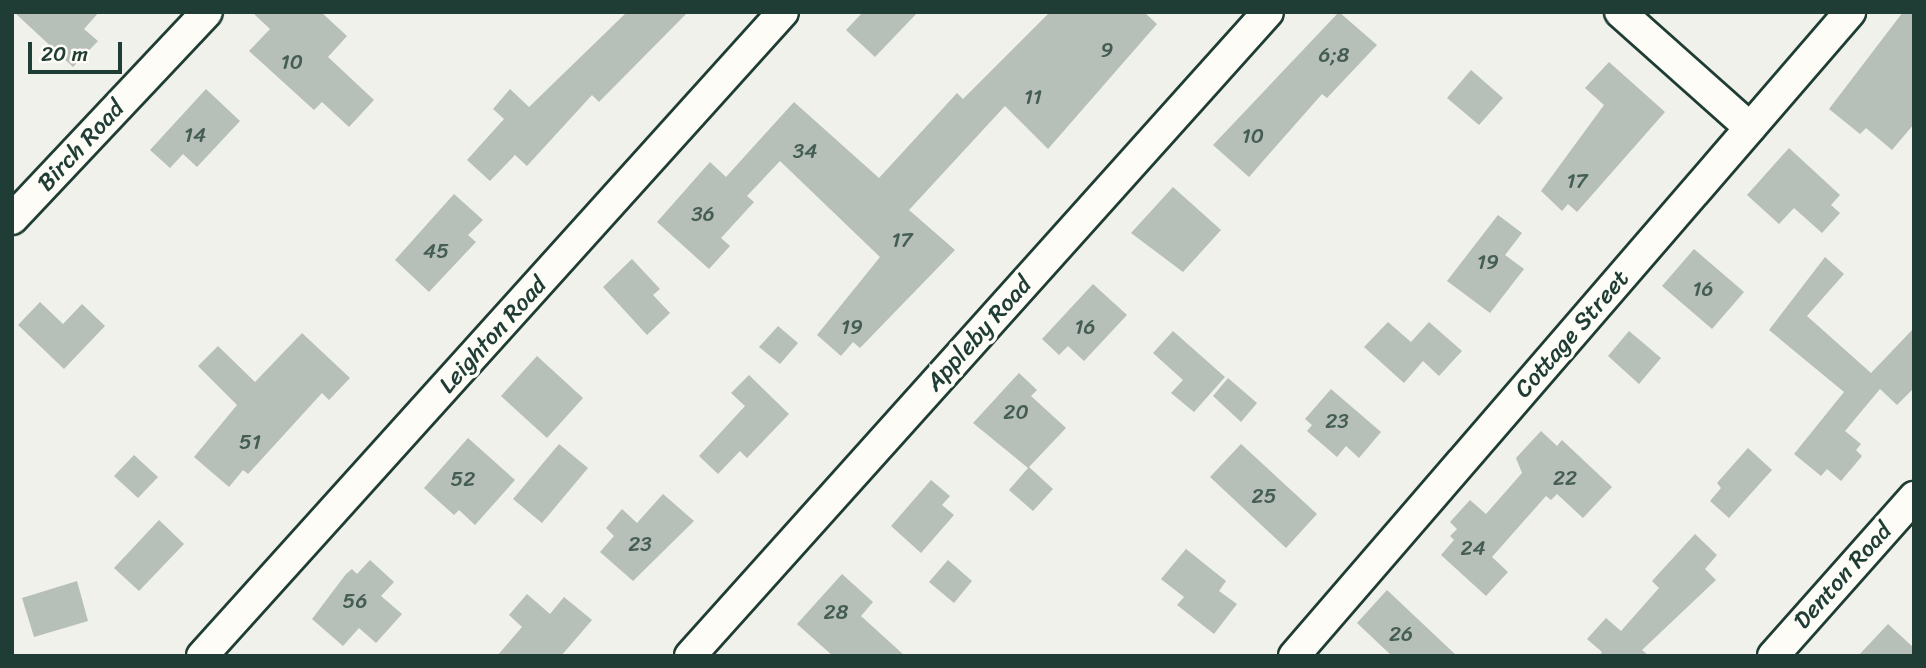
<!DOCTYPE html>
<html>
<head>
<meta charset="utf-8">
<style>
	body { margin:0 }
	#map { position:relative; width:1926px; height:668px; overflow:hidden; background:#f0f1eb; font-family:Sriracha,sans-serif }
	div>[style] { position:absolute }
	.building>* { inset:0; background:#b6bfb8 }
	.roads { filter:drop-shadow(2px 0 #1f3d34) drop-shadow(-2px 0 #1f3d34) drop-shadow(0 2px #1f3d34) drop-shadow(0 -2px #1f3d34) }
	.street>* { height:30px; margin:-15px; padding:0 15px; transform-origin:15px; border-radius:15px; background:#fdfcf7 }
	span { translate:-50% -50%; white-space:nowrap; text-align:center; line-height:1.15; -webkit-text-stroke:7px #fdfcf7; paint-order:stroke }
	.number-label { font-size:21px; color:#455e55 }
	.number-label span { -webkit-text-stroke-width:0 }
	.street-label { font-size:24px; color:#1f3d34 }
	.frame { position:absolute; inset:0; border:14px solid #1f3d34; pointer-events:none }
	.scale { position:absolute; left:28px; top:42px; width:94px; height:32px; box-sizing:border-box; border:4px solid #1f3d34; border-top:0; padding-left:9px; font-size:21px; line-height:24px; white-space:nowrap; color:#1f3d34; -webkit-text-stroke:5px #fdfcf7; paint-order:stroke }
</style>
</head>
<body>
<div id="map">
	<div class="building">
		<div style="clip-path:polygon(14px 12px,99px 12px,84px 29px,98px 41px,73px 67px)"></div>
		<div style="clip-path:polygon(252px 12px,321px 12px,347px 36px,328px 57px,374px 100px,349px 127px,322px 102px,314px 110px,249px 51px,270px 29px)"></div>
		<div style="clip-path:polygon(627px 12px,688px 12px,599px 102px,592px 95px,527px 166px,515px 155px,490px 181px,467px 160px,504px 119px,493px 109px,510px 89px,529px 107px)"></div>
		<div style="clip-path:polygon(863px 12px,918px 12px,875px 57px,846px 30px)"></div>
		<div style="clip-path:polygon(1050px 12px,1144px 12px,1157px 24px,1048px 149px,1005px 106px,909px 210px,955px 250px,860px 348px,853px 342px,841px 356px,817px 335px,880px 257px,780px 161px,747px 196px,754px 202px,721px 238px,730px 246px,709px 269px,657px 222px,710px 162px,726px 177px,794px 102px,879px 178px,957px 93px,963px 99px)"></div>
		<div style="clip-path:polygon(1339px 12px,1377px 45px,1327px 98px,1322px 94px,1249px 177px,1213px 145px)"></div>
		<div style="clip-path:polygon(1903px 12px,1914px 12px,1914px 124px,1892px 150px,1866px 128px,1860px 134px,1829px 109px)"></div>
		<div style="clip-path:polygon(1609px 62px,1665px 112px,1577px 212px,1568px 204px,1562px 211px,1541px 191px,1604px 105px,1585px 88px)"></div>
		<div style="clip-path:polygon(1471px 70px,1503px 98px,1479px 125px,1447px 98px)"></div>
		<div style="clip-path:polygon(206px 89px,240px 121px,197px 167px,183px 154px,170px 168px,150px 150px)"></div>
		<div style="clip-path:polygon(1789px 148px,1840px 195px,1831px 205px,1840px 213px,1822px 233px,1794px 208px,1779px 224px,1747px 195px)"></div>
		<div style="clip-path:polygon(1173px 187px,1221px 230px,1183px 272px,1131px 233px)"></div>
		<div style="clip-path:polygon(454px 194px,483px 220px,468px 235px,476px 242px,429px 292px,395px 260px)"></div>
		<div style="clip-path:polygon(1498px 215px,1522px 233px,1505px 255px,1524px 269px,1490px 313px,1447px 281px)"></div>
		<div style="clip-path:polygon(1694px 249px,1744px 292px,1712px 329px,1662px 286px)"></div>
		<div style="clip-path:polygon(1825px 257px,1844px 274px,1807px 316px,1871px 373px,1914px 328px,1914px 388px,1897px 405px,1880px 389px,1845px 431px,1861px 444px,1856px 450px,1862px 456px,1841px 481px,1827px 469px,1821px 476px,1794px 454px,1844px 392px,1769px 330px)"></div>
		<div style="clip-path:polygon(632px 259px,660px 289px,653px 295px,670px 313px,647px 335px,603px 287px)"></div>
		<div style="clip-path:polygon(1093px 284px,1127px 315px,1084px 361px,1068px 346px,1059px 355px,1042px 339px)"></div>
		<div style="clip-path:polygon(40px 302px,63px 324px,82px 304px,105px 326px,64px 369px,18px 325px)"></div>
		<div style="clip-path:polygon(1388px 322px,1411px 342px,1429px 322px,1462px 351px,1439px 376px,1423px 361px,1404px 383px,1364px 347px)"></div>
		<div style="clip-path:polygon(778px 326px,798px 343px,780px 364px,759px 347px)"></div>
		<div style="clip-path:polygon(1173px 331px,1225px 377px,1194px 412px,1171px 393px,1183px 380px,1153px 353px)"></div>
		<div style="clip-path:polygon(1629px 331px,1661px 358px,1639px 384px,1608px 356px)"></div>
		<div style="clip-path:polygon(302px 333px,350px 378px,329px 400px,322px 393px,248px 474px,243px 470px,229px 487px,194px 457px,237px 405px,198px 366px,218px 346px,255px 382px)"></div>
		<div style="clip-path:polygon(537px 356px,583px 398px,547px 438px,501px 396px)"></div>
		<div style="clip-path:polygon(1019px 373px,1037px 390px,1031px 396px,1066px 428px,1029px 467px,1053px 489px,1033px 511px,1009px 490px,1028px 468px,973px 423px)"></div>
		<div style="clip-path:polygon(749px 375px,789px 414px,747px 458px,740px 451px,718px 474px,699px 456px,745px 406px,731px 393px)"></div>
		<div style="clip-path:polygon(1228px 378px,1257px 403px,1241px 422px,1213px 396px)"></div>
		<div style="clip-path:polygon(1331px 389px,1381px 432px,1359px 458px,1346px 446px,1337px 457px,1307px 431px,1312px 425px,1305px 419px)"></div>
		<div style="clip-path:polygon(1541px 431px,1557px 446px,1562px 440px,1612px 487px,1583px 518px,1557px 494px,1551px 500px,1546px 496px,1492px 557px,1508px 572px,1486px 596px,1441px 555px,1454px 540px,1450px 536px,1457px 529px,1450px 522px,1470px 500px,1486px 514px,1522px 473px,1516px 458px)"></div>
		<div style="clip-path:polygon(468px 438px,515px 480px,475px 525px,459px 510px,454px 515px,424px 488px)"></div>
		<div style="clip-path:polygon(559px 444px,588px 468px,542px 523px,513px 499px)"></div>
		<div style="clip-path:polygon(1241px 444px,1317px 514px,1286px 548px,1210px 477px)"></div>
		<div style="clip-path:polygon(1748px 448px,1772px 470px,1729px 518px,1710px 501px,1721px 488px,1717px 483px)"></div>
		<div style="clip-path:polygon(134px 455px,158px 477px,138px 498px,114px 476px)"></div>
		<div style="clip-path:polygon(931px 480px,950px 496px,942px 505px,954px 515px,921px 553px,891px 526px)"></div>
		<div style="clip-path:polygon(663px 494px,694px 521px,633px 581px,600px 552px,614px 536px,606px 528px,622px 509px,637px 523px)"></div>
		<div style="clip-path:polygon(159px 520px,184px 544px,139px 591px,114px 568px)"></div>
		<div style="clip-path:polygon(1695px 534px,1717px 555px,1705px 569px,1716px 580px,1642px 650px,1649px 656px,1599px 656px,1602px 652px,1587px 639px,1606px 618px,1621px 631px,1659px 588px,1652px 581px)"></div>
		<div style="clip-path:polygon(1186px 549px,1226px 581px,1219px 591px,1237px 604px,1214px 634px,1177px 605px,1184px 597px,1161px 579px)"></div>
		<div style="clip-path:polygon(370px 560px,394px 582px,381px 596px,402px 614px,376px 643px,359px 628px,343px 646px,312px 619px,346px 574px,352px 569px,357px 574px)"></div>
		<div style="clip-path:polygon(948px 560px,972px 581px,954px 603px,929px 582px)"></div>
		<div style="clip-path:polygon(842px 574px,873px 602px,861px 616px,905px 656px,833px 656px,797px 624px)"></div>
		<div style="clip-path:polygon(77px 581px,88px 621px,34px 637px,22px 598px)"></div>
		<div style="clip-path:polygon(1387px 590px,1457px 656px,1392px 656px,1357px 623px)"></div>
		<div style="clip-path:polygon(527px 594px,550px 614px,564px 597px,592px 620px,561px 656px,497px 656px,522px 627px,509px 615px)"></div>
		<div style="clip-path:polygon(1888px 624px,1914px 648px,1914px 656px,1858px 656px)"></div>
	</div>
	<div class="roads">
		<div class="street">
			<div style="left:1620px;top:12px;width:174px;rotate:41.7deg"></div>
			<div style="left:12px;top:219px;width:284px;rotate:-46.7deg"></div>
			<div style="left:202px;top:656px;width:867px;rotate:-47.94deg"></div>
			<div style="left:690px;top:656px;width:865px;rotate:-48.09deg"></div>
			<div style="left:1294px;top:656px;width:851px;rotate:-49.19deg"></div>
			<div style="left:1773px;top:656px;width:213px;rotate:-48.4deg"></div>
		</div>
	</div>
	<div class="number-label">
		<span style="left:1107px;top:50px">9</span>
		<span style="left:1334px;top:55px">6;8</span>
		<span style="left:292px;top:62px">10</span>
		<span style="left:1033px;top:97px">11</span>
		<span style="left:195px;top:135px">14</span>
		<span style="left:1253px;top:136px">10</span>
		<span style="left:805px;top:151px">34</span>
		<span style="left:1577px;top:181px">17</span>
		<span style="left:703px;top:214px">36</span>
		<span style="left:902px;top:240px">17</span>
		<span style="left:436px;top:251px">45</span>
		<span style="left:1488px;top:262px">19</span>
		<span style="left:1703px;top:289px">16</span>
		<span style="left:852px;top:327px">19</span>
		<span style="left:1085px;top:327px">16</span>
		<span style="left:1016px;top:412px">20</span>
		<span style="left:1337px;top:421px">23</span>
		<span style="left:250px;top:442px">51</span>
		<span style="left:1565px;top:478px">22</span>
		<span style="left:463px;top:479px">52</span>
		<span style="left:1264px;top:496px">25</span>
		<span style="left:640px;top:544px">23</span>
		<span style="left:1473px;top:548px">24</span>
		<span style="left:355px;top:601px">56</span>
		<span style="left:836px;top:612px">28</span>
		<span style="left:1401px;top:634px">26</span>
	</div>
	<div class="street-label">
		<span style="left:81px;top:146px;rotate:-47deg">Birch Road</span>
		<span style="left:979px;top:334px;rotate:-48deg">Appleby Road</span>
		<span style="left:1572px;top:334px;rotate:-49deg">Cottage Street</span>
		<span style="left:493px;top:335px;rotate:-48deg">Leighton Road</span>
		<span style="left:1843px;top:576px;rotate:-48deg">Denton Road</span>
	</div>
	<div class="frame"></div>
	<div class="scale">20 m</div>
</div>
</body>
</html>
